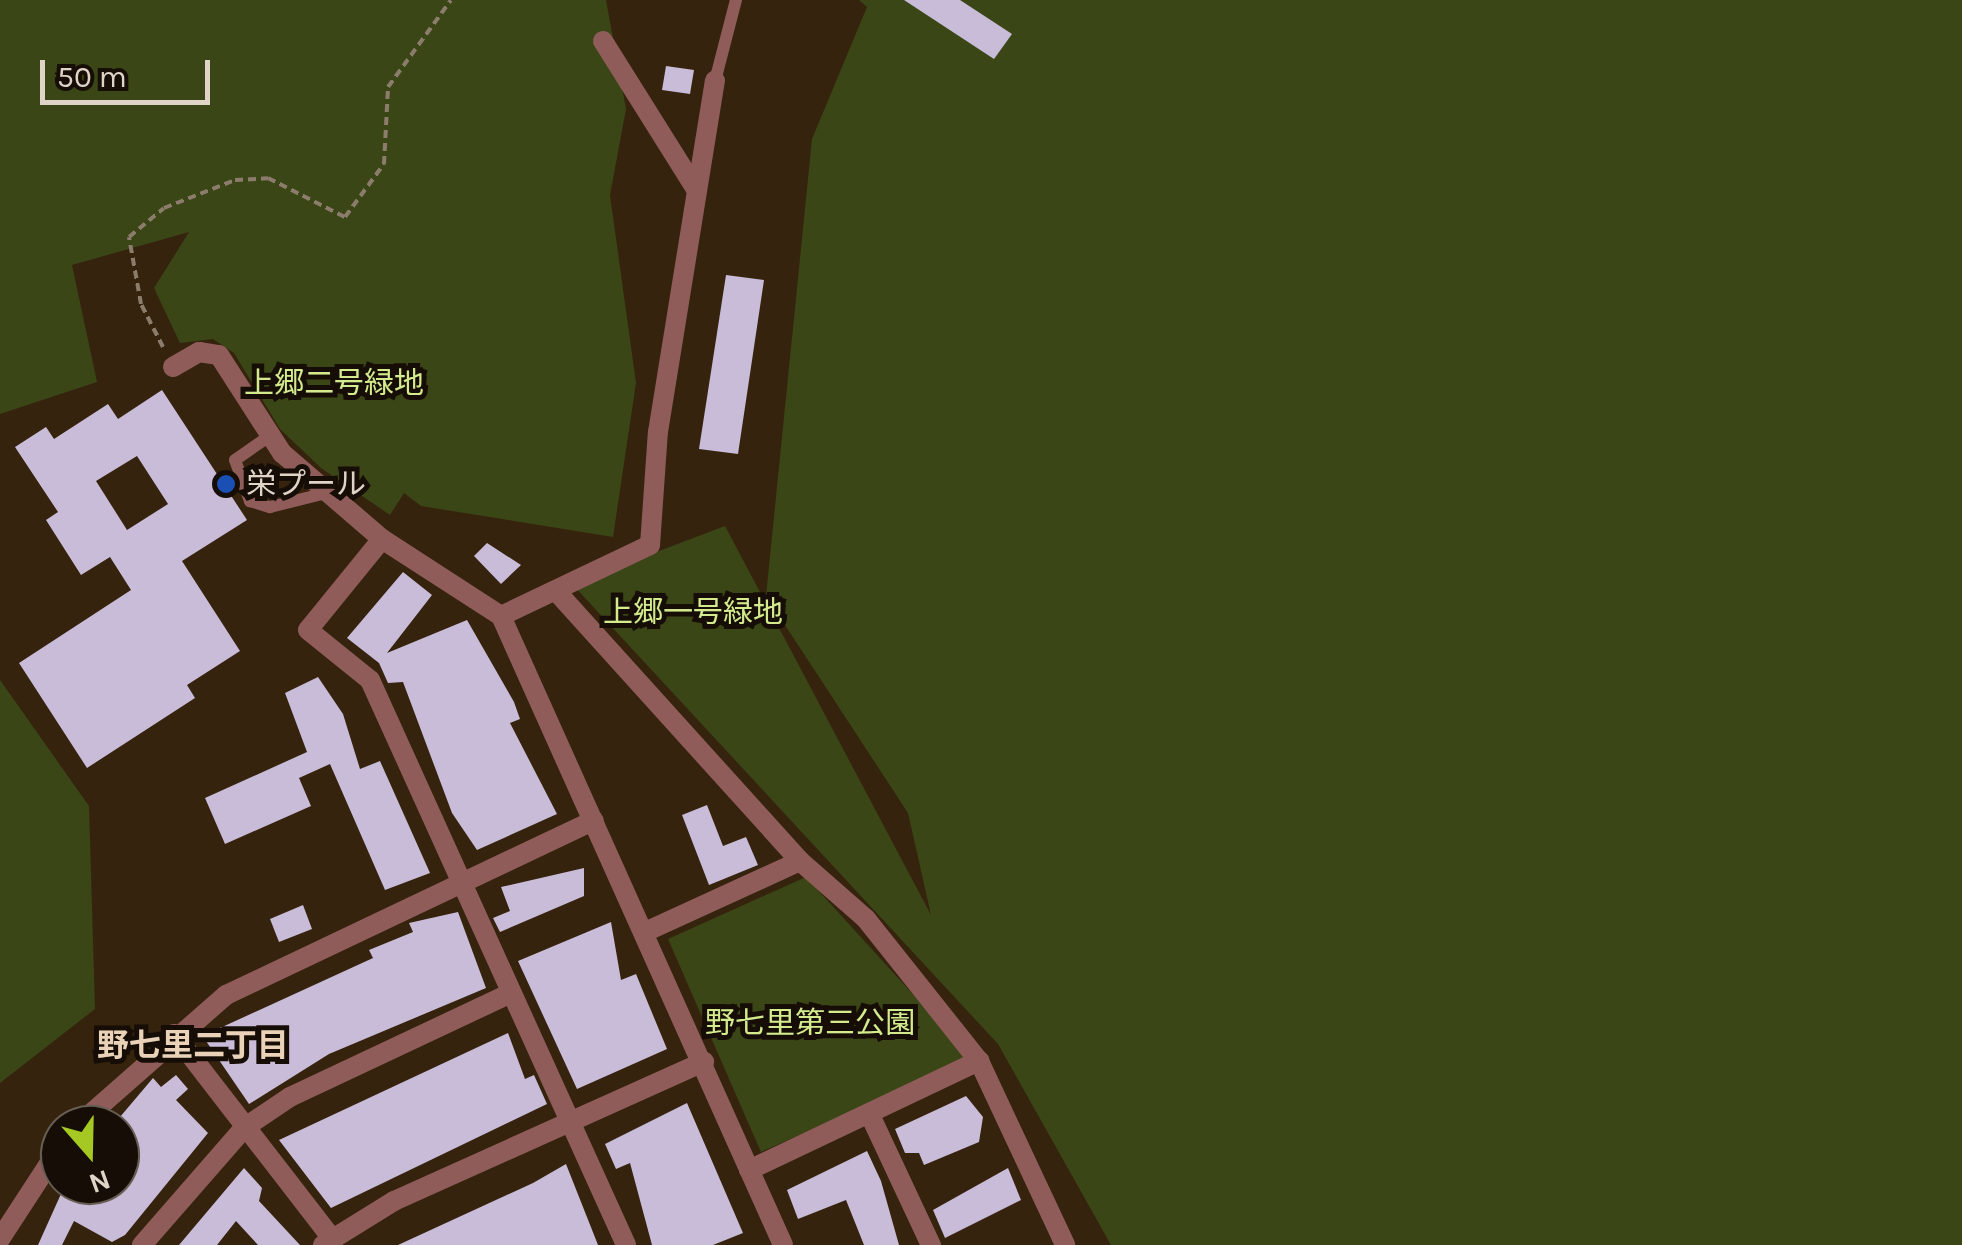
<!DOCTYPE html>
<html>
<head>
<meta charset="utf-8">
<style>
	body { margin:0 }
	#map { position:relative; width:1962px; height:1245px; overflow:hidden; background:#35230d; font-family:Karla,"Noto Sans JP",sans-serif }
	div>[style] { position:absolute }
	.green>* { inset:0; background:#3b4617 }
	.building>* { inset:0; background:#c9bcd9 }
	.path>* { height:4px; margin-top:-2px; transform-origin:0; background:repeating-linear-gradient(90deg,#8b7c6b 0 8px,transparent 0 13px) }
	.service>* { height:12px; margin:-6px; padding:0 6px; transform-origin:6px; border-radius:6px; background:#905c5a }
	.minor>* { height:20px; margin:-10px; padding:0 10px; transform-origin:10px; border-radius:10px; background:#905c5a }
	.dots>* { width:28px; height:28px; translate:-50% -50%; box-sizing:border-box; border:5px solid #160e06; border-radius:50% }
	span { translate:-50% -50%; white-space:nowrap; text-align:center; line-height:1.15; -webkit-text-stroke:10px #160e06; paint-order:stroke }
	.park-label { font-size:30px; color:#d3eb8d }
	.poi-label { font-size:30px; color:#dfd4c7 }
	.left { translate:0 -50%; text-align:left }
	.neighbourhood-label { font-size:32px; color:#e9d2b8; font-weight:700 }
	.north { position:absolute; left:40px; top:1105px; width:100px; height:100px; box-sizing:border-box; background:#160e06; border:2px solid #665d53; border-radius:50%; rotate:160deg; font-size:28px; font-weight:700; line-height:40px; text-align:center; color:#dfd4c7 }
	.north::after { content:''; display:block; margin:auto; width:35px; height:45px; background:#a5c822; clip-path:polygon(50% 0,100% 100%,50% 72%,0 100%) }
	.scale { position:absolute; left:40px; top:60px; width:170px; height:45px; box-sizing:border-box; border:5px solid #dfd4c7; border-top:0; padding-left:12px; font-size:30px; line-height:35px; white-space:nowrap; color:#dfd4c7; -webkit-text-stroke:8px #160e06; paint-order:stroke }
</style>
</head>
<body>
<div id="map">
	<div class="green">
		<div style="clip-path:polygon(0 0,606px 0,626px 109px,610px 195px,636px 383px,613px 537px,421px 506px,404px 493px,390px 515px,321px 468px,280px 429px,234px 353px,213px 339px,180px 343px,154px 288px,189px 232px,72px 265px,97px 382px,0 414px)"></div>
		<div style="clip-path:polygon(859px 0,1962px 0,1962px 1245px,1111px 1245px,998px 1044px,572px 584px,725px 526px,931px 915px,908px 813px,766px 596px,812px 139px,867px 7px)"></div>
		<div style="clip-path:polygon(0 680px,89px 806px,95px 1009px,0 1083px)"></div>
		<div style="clip-path:polygon(806px 877px,972px 1059px,761px 1152px,668px 939px)"></div>
	</div>
	<div class="building">
		<div style="clip-path:polygon(904px 0,960px 0,1012px 34px,994px 59px)"></div>
		<div style="clip-path:polygon(666px 66px,694px 70px,690px 94px,662px 90px)"></div>
		<div style="clip-path:polygon(726px 275px,764px 280px,738px 454px,699px 449px)"></div>
		<div style="clip-path:polygon(evenodd,162px 390px,247px 520px,182px 561px,240px 651px,187px 685px,195px 698px,87px 768px,19px 663px,131px 590px,110px 557px,81px 575px,46px 520px,58px 512px,15px 447px,46px 427px,54px 439px,108px 404px,118px 419px,162px 390px,137px 456px,168px 504px,127px 530px,96px 481px,137px 456px)"></div>
		<div style="clip-path:polygon(487px 543px,521px 565px,501px 584px,474px 556px)"></div>
		<div style="clip-path:polygon(403px 572px,432px 595px,387px 653px,467px 620px,514px 702px,520px 719px,510px 723px,557px 814px,477px 850px,452px 813px,403px 682px,388px 683px,379px 663px,347px 638px)"></div>
		<div style="clip-path:polygon(318px 677px,343px 714px,360px 769px,380px 761px,430px 873px,385px 890px,330px 764px,299px 778px,311px 806px,225px 844px,205px 798px,307px 752px,285px 693px)"></div>
		<div style="clip-path:polygon(707px 805px,723px 846px,746px 837px,758px 865px,709px 885px,682px 815px)"></div>
		<div style="clip-path:polygon(584px 868px,584px 896px,500px 932px,493px 918px,510px 911px,501px 887px)"></div>
		<div style="clip-path:polygon(303px 905px,312px 929px,279px 942px,270px 919px)"></div>
		<div style="clip-path:polygon(458px 912px,486px 988px,329px 1054px,249px 1104px,206px 1041px,220px 1028px,373px 958px,369px 950px,413px 932px,409px 923px)"></div>
		<div style="clip-path:polygon(611px 922px,621px 980px,636px 974px,667px 1049px,577px 1089px,518px 961px)"></div>
		<div style="clip-path:polygon(508px 1033px,525px 1079px,534px 1075px,547px 1104px,331px 1208px,279px 1140px)"></div>
		<div style="clip-path:polygon(176px 1075px,188px 1089px,176px 1100px,208px 1133px,125px 1235px,112px 1242px,74px 1221px,62px 1245px,38px 1245px,65px 1185px,120px 1185px,120px 1117px,153px 1078px,161px 1087px)"></div>
		<div style="clip-path:polygon(966px 1096px,983px 1117px,979px 1142px,924px 1165px,919px 1153px,905px 1153px,895px 1129px)"></div>
		<div style="clip-path:polygon(687px 1103px,743px 1233px,713px 1245px,652px 1245px,630px 1163px,616px 1169px,605px 1144px)"></div>
		<div style="clip-path:polygon(867px 1151px,881px 1181px,899px 1245px,864px 1245px,846px 1200px,798px 1219px,787px 1190px)"></div>
		<div style="clip-path:polygon(566px 1164px,598px 1245px,398px 1245px,533px 1183px)"></div>
		<div style="clip-path:polygon(244px 1168px,262px 1188px,259px 1201px,300px 1245px,258px 1245px,236px 1221px,217px 1245px,179px 1245px)"></div>
		<div style="clip-path:polygon(1008px 1168px,1021px 1200px,945px 1238px,933px 1210px)"></div>
	</div>
	<div class="path">
		<div style="left:163px;top:347px;width:48px;rotate:-117.1deg"></div>
		<div style="left:141px;top:304px;width:68px;rotate:-100.2deg"></div>
		<div style="left:129px;top:237px;width:45px;rotate:-39.6deg"></div>
		<div style="left:164px;top:208px;width:76px;rotate:-21.5deg"></div>
		<div style="left:235px;top:180px;width:33px;rotate:-3deg"></div>
		<div style="left:268px;top:178px;width:86px;rotate:26.9deg"></div>
		<div style="left:345px;top:217px;width:66px;rotate:-53.7deg"></div>
		<div style="left:384px;top:164px;width:77px;rotate:-87deg"></div>
		<div style="left:388px;top:87px;width:107px;rotate:-54.1deg"></div>
	</div>
	<div class="service">
		<div style="left:715px;top:81px;width:84px;rotate:-75.5deg"></div>
		<div style="left:268px;top:437px;width:40px;rotate:145.1deg"></div>
		<div style="left:235px;top:460px;width:44px;rotate:69.9deg"></div>
		<div style="left:250px;top:501px;width:21px;rotate:17deg"></div>
		<div style="left:270px;top:507px;width:62px;rotate:-14deg"></div>
	</div>
	<div class="minor">
		<div style="left:603px;top:41px;width:175px;rotate:57.9deg"></div>
		<div style="left:173px;top:367px;width:30px;rotate:-30deg"></div>
		<div style="left:199px;top:352px;width:20px;rotate:9deg"></div>
		<div style="left:219px;top:355px;width:117px;rotate:57.3deg"></div>
		<div style="left:282px;top:453px;width:132px;rotate:40.7deg"></div>
		<div style="left:382px;top:539px;width:142px;rotate:32.9deg"></div>
		<div style="left:501px;top:616px;width:689px;rotate:65.85deg"></div>
		<div style="left:382px;top:539px;width:117px;rotate:129.1deg"></div>
		<div style="left:308px;top:630px;width:80px;rotate:38.9deg"></div>
		<div style="left:370px;top:680px;width:620px;rotate:65.62deg"></div>
		<div style="left:556px;top:591px;width:364px;rotate:47.9deg"></div>
		<div style="left:800px;top:861px;width:88px;rotate:41.3deg"></div>
		<div style="left:866px;top:919px;width:181px;rotate:51.5deg"></div>
		<div style="left:979px;top:1061px;width:203px;rotate:64.9deg"></div>
		<div style="left:501px;top:616px;width:165px;rotate:-25.5deg"></div>
		<div style="left:650px;top:545px;width:113px;rotate:-86deg"></div>
		<div style="left:658px;top:432px;width:356px;rotate:-80.8deg"></div>
		<div style="left:645px;top:932px;width:170px;rotate:-24.6deg"></div>
		<div style="left:174px;top:1034px;width:257px;rotate:52.3deg"></div>
		<div style="left:870px;top:1115px;width:144px;rotate:64.9deg"></div>
		<div style="left:78px;top:1125px;width:197px;rotate:-41.3deg"></div>
		<div style="left:226px;top:995px;width:407px;rotate:-25.4deg"></div>
		<div style="left:749px;top:1170px;width:255px;rotate:-25.4deg"></div>
		<div style="left:0;top:1239px;width:110px;rotate:-56.9deg"></div>
		<div style="left:142px;top:1245px;width:155px;rotate:-48.9deg"></div>
		<div style="left:244px;top:1128px;width:55px;rotate:-34deg"></div>
		<div style="left:290px;top:1097px;width:244px;rotate:-25.2deg"></div>
		<div style="left:323px;top:1245px;width:84px;rotate:-31.8deg"></div>
		<div style="left:394px;top:1201px;width:340px;rotate:-24.2deg"></div>
	</div>
	<div class="dots">
		<div style="left:226px;top:484px;background:#1a4fb4"></div>
	</div>
	<div class="park-label">
		<span style="left:334px;top:383px">上郷二号緑地</span>
		<span style="left:693px;top:612px">上郷一号緑地</span>
		<span style="left:810px;top:1023px">野七里第三公園</span>
	</div>
	<div class="poi-label">
		<span class="left" style="left:246px;top:484px">栄プール</span>
	</div>
	<div class="neighbourhood-label">
		<span style="left:193px;top:1046px">野七里二丁目</span>
	</div>
	<div class="north">N</div>
	<div class="scale">50 m</div>
</div>
</body>
</html>
